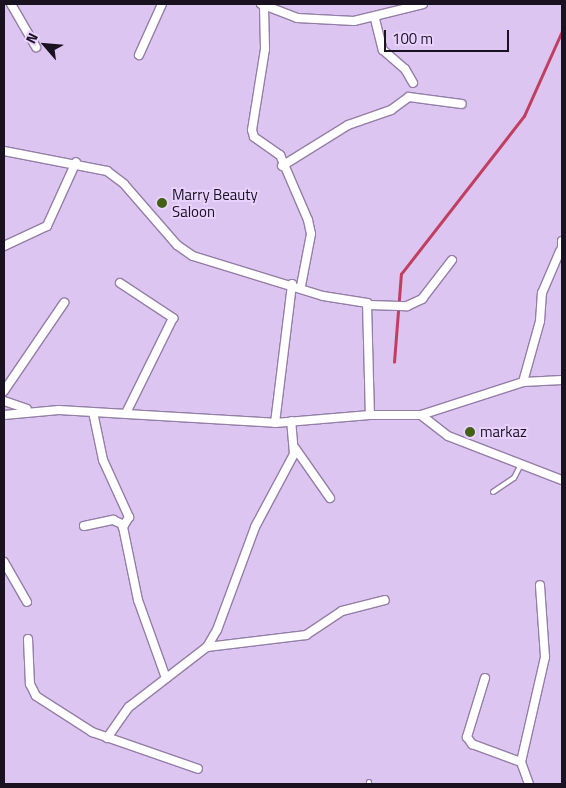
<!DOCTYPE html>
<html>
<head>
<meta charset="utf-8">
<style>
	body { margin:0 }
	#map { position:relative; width:566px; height:788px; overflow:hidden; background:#dcc5f0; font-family:"Titillium Web",sans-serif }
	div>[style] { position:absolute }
	.stream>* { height:2.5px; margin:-1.25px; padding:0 1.25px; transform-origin:1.25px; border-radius:1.25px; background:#c03e60 }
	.roads { filter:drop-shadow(1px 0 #947ea6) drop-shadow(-1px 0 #947ea6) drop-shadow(0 1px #947ea6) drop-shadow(0 -1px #947ea6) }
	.service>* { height:4px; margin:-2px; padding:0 2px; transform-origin:2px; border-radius:2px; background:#fff }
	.minor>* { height:8px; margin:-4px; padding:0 4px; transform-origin:4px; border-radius:4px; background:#fff }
	.dots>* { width:14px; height:14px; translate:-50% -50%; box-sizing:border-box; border:2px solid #e9d2fe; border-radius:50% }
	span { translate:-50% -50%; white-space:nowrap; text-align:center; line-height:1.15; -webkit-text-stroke:4px #e9d2fe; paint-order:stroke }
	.poi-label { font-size:15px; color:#1a1121 }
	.left { translate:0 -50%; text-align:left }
	.frame { position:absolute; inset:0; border:5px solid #1a1121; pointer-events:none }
	.north { position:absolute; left:20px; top:20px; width:50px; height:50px; -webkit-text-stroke:4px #e9d2fe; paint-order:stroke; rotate:297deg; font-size:14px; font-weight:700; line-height:20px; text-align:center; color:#1a1121 }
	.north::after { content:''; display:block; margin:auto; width:18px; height:22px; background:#1a1121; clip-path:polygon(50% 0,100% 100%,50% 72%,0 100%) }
	.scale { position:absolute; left:384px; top:30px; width:125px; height:22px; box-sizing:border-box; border:2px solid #1a1121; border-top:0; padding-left:6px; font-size:15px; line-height:18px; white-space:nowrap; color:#1a1121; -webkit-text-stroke:4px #e9d2fe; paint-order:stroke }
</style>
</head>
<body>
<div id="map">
	<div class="stream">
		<div style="left:394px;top:362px;width:88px;rotate:-85.5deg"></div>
		<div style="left:401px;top:274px;width:200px;rotate:-52.1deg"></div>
		<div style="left:524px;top:116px;width:93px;rotate:-65.9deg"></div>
	</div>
	<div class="roads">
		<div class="service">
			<div style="left:493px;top:492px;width:25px;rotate:-34deg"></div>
			<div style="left:514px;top:478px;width:16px;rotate:-63deg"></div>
			<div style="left:369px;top:782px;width:2px;rotate:90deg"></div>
		</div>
		<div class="minor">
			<div style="left:11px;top:4px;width:50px;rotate:59.8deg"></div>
			<div style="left:261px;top:4px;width:39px;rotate:21deg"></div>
			<div style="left:297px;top:18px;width:57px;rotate:3deg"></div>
			<div style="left:354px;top:21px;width:71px;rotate:-13.8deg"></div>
			<div style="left:264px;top:7px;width:42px;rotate:88.6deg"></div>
			<div style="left:265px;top:49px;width:82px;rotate:99.1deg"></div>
			<div style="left:252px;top:130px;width:7px;rotate:74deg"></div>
			<div style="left:254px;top:137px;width:32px;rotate:35deg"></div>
			<div style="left:280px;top:155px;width:71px;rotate:66.7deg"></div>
			<div style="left:308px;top:220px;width:14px;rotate:78deg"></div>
			<div style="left:311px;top:234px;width:53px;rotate:100.9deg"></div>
			<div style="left:375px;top:19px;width:32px;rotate:76deg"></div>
			<div style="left:383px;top:50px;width:29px;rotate:41deg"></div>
			<div style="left:405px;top:69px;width:16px;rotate:60deg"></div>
			<div style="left:139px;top:55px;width:56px;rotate:-65.7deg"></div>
			<div style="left:4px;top:151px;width:105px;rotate:11deg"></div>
			<div style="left:107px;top:171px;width:21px;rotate:37deg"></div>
			<div style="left:124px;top:184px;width:81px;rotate:49deg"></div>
			<div style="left:177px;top:245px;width:19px;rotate:35deg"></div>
			<div style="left:193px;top:256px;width:136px;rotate:17.1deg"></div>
			<div style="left:323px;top:296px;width:45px;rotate:9deg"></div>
			<div style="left:367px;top:303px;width:112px;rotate:88.5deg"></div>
			<div style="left:282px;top:166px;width:78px;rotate:-31.8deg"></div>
			<div style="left:348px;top:125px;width:46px;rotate:-19.2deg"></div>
			<div style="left:391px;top:110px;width:22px;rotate:-36deg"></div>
			<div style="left:409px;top:97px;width:53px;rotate:7.5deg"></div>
			<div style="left:562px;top:241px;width:14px;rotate:90deg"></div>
			<div style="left:4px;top:246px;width:47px;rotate:-24.9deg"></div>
			<div style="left:47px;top:226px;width:70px;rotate:-65.6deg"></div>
			<div style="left:120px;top:283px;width:64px;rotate:33.4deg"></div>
			<div style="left:173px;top:318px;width:106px;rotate:116.3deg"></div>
			<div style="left:369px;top:305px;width:38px;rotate:2deg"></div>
			<div style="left:407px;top:306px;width:17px;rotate:-25deg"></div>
			<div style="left:422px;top:299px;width:49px;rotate:-52.4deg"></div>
			<div style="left:523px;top:382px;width:63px;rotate:-74.4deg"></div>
			<div style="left:540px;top:321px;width:28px;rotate:-86deg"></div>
			<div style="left:542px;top:293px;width:46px;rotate:-66.8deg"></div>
			<div style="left:4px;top:391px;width:107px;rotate:-55.7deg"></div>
			<div style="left:4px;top:401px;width:24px;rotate:19deg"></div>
			<div style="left:93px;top:412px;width:49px;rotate:78.2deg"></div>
			<div style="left:103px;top:460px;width:63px;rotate:65.5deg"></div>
			<div style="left:129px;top:517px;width:12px;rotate:121deg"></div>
			<div style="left:123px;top:527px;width:75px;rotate:78.4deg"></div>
			<div style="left:138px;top:600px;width:83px;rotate:70.3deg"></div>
			<div style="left:4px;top:415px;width:55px;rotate:-5.2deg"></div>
			<div style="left:59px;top:410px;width:216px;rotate:3.4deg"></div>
			<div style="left:275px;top:423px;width:95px;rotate:-4.8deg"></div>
			<div style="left:370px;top:415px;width:51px"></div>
			<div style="left:421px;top:415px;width:107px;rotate:-17.9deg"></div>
			<div style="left:523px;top:382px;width:39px;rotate:-3deg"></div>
			<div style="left:421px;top:415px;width:34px;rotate:38deg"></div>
			<div style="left:448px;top:436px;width:122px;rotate:21.1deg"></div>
			<div style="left:275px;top:423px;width:140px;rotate:-83deg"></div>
			<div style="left:295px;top:448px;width:61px;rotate:55deg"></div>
			<div style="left:84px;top:526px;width:30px;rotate:-12deg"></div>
			<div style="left:113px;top:520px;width:12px;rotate:24deg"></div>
			<div style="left:4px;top:562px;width:46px;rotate:60.1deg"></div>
			<div style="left:28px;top:639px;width:45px;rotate:87.5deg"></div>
			<div style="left:30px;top:684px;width:13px;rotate:63deg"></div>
			<div style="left:36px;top:696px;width:67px;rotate:32.7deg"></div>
			<div style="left:92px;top:732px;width:112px;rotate:19.2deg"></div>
			<div style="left:207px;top:647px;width:100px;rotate:-6.9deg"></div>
			<div style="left:306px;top:635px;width:43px;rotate:-33.7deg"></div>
			<div style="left:342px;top:611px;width:44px;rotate:-14.3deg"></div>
			<div style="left:485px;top:678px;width:62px;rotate:107deg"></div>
			<div style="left:467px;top:737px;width:9px;rotate:54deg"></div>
			<div style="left:472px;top:744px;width:52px;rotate:20.2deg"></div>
			<div style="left:107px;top:738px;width:38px;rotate:-55deg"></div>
			<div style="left:129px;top:707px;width:98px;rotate:-37.6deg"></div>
			<div style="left:207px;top:647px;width:20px;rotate:-60deg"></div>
			<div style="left:217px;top:630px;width:110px;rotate:-69.7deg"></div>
			<div style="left:255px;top:527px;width:83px;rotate:-61.9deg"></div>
			<div style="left:294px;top:454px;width:33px;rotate:-95deg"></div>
			<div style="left:529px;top:784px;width:23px;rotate:-110deg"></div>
			<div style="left:521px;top:762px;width:108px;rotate:-77.1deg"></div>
			<div style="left:545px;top:657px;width:72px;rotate:-94deg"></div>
		</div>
	</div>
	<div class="dots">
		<div style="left:162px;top:203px;background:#436114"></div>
		<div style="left:470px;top:432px;background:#436114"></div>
	</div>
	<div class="poi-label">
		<span class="left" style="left:172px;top:203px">Marry Beauty<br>Saloon</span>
		<span class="left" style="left:480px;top:432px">markaz</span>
	</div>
	<div class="frame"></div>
	<div class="north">N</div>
	<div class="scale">100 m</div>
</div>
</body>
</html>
